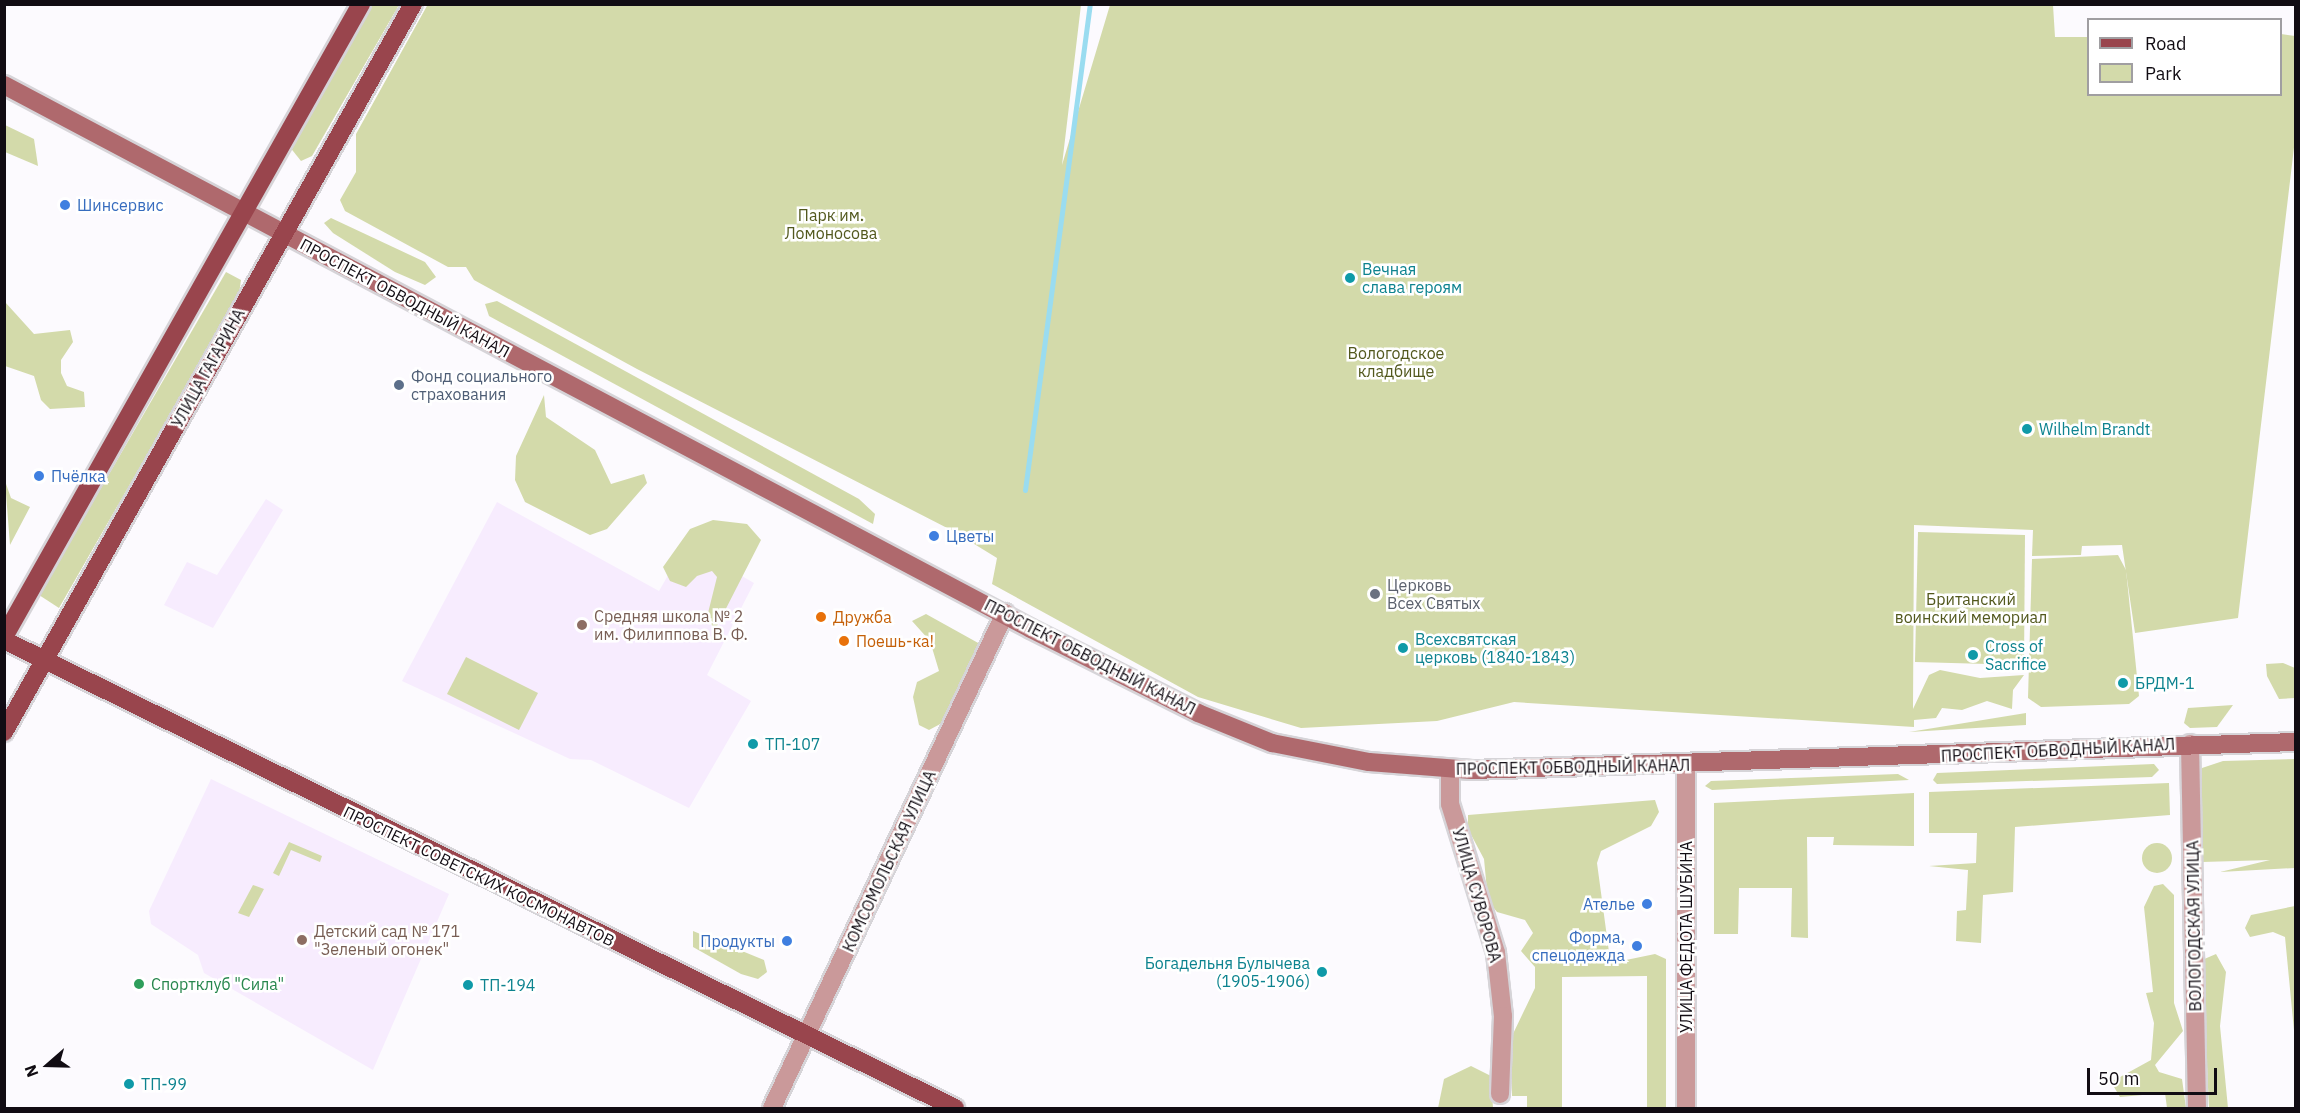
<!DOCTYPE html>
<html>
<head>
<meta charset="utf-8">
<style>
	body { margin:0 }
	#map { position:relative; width:2300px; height:1113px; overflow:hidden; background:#fcfafe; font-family:"IBM Plex Sans",sans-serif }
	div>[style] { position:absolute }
	.built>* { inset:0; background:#f7ecfe }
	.green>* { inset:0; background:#d3daaa }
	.round { border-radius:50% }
	.stream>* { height:5px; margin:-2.5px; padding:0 2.5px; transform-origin:2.5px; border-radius:2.5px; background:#9adcf0 }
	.roads { filter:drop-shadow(2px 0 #d6d4d8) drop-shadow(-2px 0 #d6d4d8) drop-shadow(0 2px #d6d4d8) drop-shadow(0 -2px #d6d4d8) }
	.street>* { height:18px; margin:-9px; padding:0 9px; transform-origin:9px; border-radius:9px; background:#ca999a }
	.secondary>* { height:18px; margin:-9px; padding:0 9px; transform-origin:9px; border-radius:9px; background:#af696d }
	.primary>* { height:18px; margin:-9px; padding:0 9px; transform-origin:9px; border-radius:9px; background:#99454d }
	.dots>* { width:16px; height:16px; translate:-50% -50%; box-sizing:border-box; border:3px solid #fff; border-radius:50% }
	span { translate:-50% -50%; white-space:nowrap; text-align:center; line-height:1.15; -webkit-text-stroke:5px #fff; paint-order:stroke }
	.shop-label { font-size:16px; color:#366cbe }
	.left { translate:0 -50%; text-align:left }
	.right { translate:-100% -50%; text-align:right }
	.park-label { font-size:16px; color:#52581d }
	.culture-label { font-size:16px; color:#0d838f }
	.street-label { font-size:16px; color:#110c13 }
	.service-label { font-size:16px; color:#4e5e75 }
	.worship-label { font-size:16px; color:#5b616d }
	.education-label { font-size:16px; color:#785e54 }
	.food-label { font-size:16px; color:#c56008 }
	.leisure-label { font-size:16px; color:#27864d }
	.frame { position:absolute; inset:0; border:6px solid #110c13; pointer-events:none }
	.legend { position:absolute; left:2087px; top:18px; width:195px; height:78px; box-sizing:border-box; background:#fff; border:2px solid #a09ea1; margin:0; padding:8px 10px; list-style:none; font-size:18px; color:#110c13 }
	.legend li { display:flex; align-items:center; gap:12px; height:30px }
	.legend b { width:30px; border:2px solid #a09ea1 }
	.north { position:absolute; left:18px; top:1035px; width:60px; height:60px; -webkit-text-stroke:4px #fff; paint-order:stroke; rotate:250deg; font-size:16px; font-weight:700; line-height:24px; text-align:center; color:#110c13 }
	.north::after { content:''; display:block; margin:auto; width:21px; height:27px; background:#110c13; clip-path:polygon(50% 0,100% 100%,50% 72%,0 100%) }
	.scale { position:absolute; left:2087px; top:1068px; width:130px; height:27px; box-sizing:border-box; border:3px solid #110c13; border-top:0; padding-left:8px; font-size:18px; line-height:21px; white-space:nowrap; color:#110c13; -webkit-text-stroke:4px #fff; paint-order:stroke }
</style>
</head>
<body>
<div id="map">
	<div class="built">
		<div style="clip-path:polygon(266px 499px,283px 510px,213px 628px,164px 605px,187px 562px,217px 575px)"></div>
		<div style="clip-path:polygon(497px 502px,659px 591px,686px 544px,754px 583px,707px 675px,751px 701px,689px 808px,591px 760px,570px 759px,402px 681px)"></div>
		<div style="clip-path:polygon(211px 779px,449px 894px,373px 1070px,204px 973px,198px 955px,151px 924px,149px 911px)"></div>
	</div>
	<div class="green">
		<div style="clip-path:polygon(428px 4px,1081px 5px,1062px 165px,1110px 5px,2053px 5px,2055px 37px,2088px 37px,2088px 94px,2280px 94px,2281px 34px,2295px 36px,2295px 139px,2238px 618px,2135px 633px,2122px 545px,2082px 546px,2081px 555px,2032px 556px,2033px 530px,1914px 525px,1913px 709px,1929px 675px,1940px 670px,1980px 678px,2024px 675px,2013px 690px,2012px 709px,1987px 701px,1962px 710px,1942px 708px,1936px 718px,1914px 720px,1914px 727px,1514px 702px,1437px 721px,1301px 728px,1198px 697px,992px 584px,997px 558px,953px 531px,637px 369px,474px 280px,466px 267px,448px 267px,345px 211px,340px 200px,356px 172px,356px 134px)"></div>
		<div style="clip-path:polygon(370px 5px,399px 5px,312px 156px,301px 161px,289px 146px)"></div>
		<div style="clip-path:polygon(5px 125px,34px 139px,38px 166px,5px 152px)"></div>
		<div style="clip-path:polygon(331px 218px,425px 262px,436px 277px,425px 285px,395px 272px,333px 233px,324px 223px)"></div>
		<div style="clip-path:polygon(226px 272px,241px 280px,239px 294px,59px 608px,39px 595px)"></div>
		<div style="clip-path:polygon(497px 301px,859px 499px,875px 514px,873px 524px,489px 316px,485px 304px)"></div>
		<div style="clip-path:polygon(5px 302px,34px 334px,70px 330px,73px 342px,61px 360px,61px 373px,67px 386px,84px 392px,85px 407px,50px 409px,41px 400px,34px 376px,5px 366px)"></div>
		<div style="clip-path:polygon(544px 395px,546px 417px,595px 450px,611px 484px,644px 474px,647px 483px,607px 529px,590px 535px,525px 502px,515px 480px,516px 456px)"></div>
		<div style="clip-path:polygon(5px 481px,11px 498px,30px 507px,10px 545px)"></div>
		<div style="clip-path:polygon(713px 520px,747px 524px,761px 540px,714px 632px,708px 613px,717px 577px,712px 571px,697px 576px,686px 587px,670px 581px,663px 567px,690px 529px)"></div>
		<div style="clip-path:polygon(1918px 532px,2025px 535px,2024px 665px,1915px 662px)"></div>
		<div style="clip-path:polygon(2118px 555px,2126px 570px,2139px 696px,2129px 704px,2041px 707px,2028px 698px,2032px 559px)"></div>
		<div style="clip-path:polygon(926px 614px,980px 644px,944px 722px,929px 730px,919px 725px,913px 697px,917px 682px,939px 671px,930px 641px,912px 621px)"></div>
		<div style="clip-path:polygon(466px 657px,538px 693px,519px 730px,447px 694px)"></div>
		<div style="clip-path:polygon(2283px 663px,2295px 668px,2295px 698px,2279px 699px,2267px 676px,2266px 664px)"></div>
		<div style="clip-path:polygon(2233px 705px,2217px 727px,2190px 728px,2184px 723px,2188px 708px)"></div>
		<div style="clip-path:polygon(2026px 713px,2026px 725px,1909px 732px)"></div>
		<div style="clip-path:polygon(2295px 759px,2295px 868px,2220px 872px,2270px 860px,2202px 862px,2202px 768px,2223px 761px)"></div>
		<div style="clip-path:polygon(2154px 764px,2159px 770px,2152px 777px,1937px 784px,1933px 780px,1937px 773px)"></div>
		<div style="clip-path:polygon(1898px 774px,1909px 780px,1712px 790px,1705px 786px,1711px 781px)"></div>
		<div style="clip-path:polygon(2169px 783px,2170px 815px,2015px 827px,2013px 892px,1983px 895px,1981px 943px,1956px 941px,1957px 911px,1966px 910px,1968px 870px,1929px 866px,1976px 863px,1977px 833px,1929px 833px,1929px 792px)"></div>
		<div style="clip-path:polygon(1914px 793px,1914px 846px,1833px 845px,1834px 837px,1807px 837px,1808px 938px,1791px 937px,1792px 888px,1739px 888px,1738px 934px,1714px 934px,1714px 803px)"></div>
		<div style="clip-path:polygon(1655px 800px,1659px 812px,1651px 826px,1601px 851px,1597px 863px,1609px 952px,1626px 960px,1655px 954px,1666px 959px,1666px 1108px,1647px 1108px,1647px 976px,1562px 977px,1562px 1108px,1527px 1108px,1527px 1096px,1512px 1096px,1511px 1038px,1535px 988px,1535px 967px,1521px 951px,1533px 933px,1525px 920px,1497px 912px,1488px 901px,1484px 859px,1468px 829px,1468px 815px)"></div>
		<div style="clip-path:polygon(289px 842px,322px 856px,320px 862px,291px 850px,279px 876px,273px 873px)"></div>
		<div class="round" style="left:2142px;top:843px;width:30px;height:30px"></div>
		<div style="clip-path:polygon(2163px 884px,2174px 895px,2174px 1003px,2183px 1031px,2155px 1065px,2159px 1072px,2182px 1079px,2186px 1108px,2167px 1108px,2165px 1093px,2120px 1097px,2111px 1082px,2151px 1060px,2154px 1023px,2146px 993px,2153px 992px,2144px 907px,2154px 886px)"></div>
		<div style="clip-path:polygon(253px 885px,264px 889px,249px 917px,238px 913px)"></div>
		<div style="clip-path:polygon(2295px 906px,2296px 906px,2295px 1041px,2285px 937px,2273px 932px,2250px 937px,2245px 928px,2251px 915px)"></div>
		<div style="clip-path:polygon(693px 931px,764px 960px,767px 972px,758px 979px,741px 974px,693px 947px)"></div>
		<div style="clip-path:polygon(2216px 954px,2226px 972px,2220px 1026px,2228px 1108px,2209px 1108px,2202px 960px)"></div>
		<div style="clip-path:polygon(1471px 1066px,1491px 1076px,1493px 1108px,1438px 1108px,1444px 1079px)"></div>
	</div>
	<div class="stream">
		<div style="left:1025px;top:490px;width:490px;rotate:-82.4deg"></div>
	</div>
	<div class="roads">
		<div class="street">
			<div style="left:2190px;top:744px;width:364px;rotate:88.9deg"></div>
			<div style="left:1450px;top:769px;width:35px;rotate:90deg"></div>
			<div style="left:1450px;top:804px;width:156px;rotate:72.8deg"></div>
			<div style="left:1496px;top:953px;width:63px;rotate:83.7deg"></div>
			<div style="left:1503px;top:1016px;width:78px;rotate:92.2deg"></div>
			<div style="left:772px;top:1108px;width:547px;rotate:-64.79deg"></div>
			<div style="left:1686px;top:1108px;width:342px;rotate:-90deg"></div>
		</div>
		<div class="secondary">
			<div style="left:4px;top:85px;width:1162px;rotate:27.91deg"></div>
			<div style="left:1031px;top:629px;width:187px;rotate:26.7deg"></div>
			<div style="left:1198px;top:713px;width:80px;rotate:22.1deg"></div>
			<div style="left:1272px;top:743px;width:99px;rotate:11.1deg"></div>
			<div style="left:1369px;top:762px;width:103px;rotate:4.4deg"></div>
			<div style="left:1472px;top:770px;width:824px;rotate:-1.95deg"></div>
		</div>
		<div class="primary">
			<div style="left:4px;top:637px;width:727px;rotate:-60.58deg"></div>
			<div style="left:4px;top:640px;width:1060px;rotate:26.2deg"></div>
			<div style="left:4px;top:732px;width:835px;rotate:-60.67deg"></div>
		</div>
	</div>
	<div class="dots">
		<div style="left:65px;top:205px;background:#3f7fe0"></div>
		<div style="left:1350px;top:278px;background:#0f9aa8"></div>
		<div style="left:399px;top:385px;background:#5c6f8a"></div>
		<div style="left:2027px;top:429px;background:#0f9aa8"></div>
		<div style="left:39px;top:476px;background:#3f7fe0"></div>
		<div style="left:934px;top:536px;background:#3f7fe0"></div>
		<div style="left:1375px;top:594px;background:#6b7280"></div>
		<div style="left:821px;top:617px;background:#e8710a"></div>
		<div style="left:582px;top:625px;background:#8d6e63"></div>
		<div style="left:844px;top:641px;background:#e8710a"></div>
		<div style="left:1403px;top:648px;background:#0f9aa8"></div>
		<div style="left:1973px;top:655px;background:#0f9aa8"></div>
		<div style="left:2123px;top:683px;background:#0f9aa8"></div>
		<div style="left:753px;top:744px;background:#0f9aa8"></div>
		<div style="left:1647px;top:904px;background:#3f7fe0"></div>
		<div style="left:302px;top:940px;background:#8d6e63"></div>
		<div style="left:787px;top:941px;background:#3f7fe0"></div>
		<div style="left:1637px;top:946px;background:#3f7fe0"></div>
		<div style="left:1322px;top:972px;background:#0f9aa8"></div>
		<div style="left:139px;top:984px;background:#2e9e5b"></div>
		<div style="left:468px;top:985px;background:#0f9aa8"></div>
		<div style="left:129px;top:1084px;background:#0f9aa8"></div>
	</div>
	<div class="shop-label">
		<span class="left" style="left:77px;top:205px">Шинсервис</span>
		<span class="left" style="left:51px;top:476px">Пчёлка</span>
		<span class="left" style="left:946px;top:536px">Цветы</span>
		<span class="right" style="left:1635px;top:904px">Ателье</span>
		<span class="right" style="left:1625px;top:946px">Форма,<br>спецодежда</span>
		<span class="right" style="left:775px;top:941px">Продукты</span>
	</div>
	<div class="park-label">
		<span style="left:831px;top:224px">Парк им.<br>Ломоносова</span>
		<span style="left:1396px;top:362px">Вологодское<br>кладбище</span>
		<span style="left:1971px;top:608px">Британский<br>воинский мемориал</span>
	</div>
	<div class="culture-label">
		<span class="left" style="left:1362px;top:278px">Вечная<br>слава героям</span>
		<span class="left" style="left:2039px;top:429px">Wilhelm Brandt</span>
		<span class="left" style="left:1415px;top:648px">Всехсвятская<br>церковь (1840-1843)</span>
		<span class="left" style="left:1985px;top:655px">Cross of<br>Sacrifice</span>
		<span class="left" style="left:2135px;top:683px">БРДМ-1</span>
		<span class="left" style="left:765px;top:744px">ТП-107</span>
		<span class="right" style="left:1310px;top:972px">Богадельня Булычева<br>(1905-1906)</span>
		<span class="left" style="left:480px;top:985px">ТП-194</span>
		<span class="left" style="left:141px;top:1084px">ТП-99</span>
	</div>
	<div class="street-label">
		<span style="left:405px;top:298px;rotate:28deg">ПРОСПЕКТ ОБВОДНЫЙ КАНАЛ</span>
		<span style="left:208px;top:368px;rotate:-61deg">УЛИЦА ГАГАРИНА</span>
		<span style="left:1090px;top:657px;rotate:27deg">ПРОСПЕКТ ОБВОДНЫЙ КАНАЛ</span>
		<span style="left:2058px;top:750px;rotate:-3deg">ПРОСПЕКТ ОБВОДНЫЙ КАНАЛ</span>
		<span style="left:1573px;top:767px;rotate:-1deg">ПРОСПЕКТ ОБВОДНЫЙ КАНАЛ</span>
		<span style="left:889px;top:861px;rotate:-65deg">КОМСОМОЛЬСКАЯ УЛИЦА</span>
		<span style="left:479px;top:876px;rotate:26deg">ПРОСПЕКТ СОВЕТСКИХ КОСМОНАВТОВ</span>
		<span style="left:1477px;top:895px;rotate:74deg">УЛИЦА СУВОРОВА</span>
		<span style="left:2194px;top:926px;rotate:-91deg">ВОЛОГОДСКАЯ УЛИЦА</span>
		<span style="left:1686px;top:937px;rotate:-90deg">УЛИЦА ФЕДОТА ШУБИНА</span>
	</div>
	<div class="service-label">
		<span class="left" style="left:411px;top:385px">Фонд социального<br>страхования</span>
	</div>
	<div class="worship-label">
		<span class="left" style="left:1387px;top:594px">Церковь<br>Всех Святых</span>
	</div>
	<div class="education-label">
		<span class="left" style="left:594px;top:625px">Средняя школа № 2<br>им. Филиппова В. Ф.</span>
		<span class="left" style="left:314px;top:940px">Детский сад № 171<br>"Зеленый огонек"</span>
	</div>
	<div class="food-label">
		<span class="left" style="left:833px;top:617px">Дружба</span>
		<span class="left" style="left:856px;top:641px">Поешь-ка!</span>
	</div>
	<div class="leisure-label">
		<span class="left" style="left:151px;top:984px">Спортклуб "Сила"</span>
	</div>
	<div class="frame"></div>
	<ul class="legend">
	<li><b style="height:8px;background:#99454d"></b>Road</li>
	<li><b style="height:16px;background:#d3daaa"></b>Park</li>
	</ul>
	<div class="north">N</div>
	<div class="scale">50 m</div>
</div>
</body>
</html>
